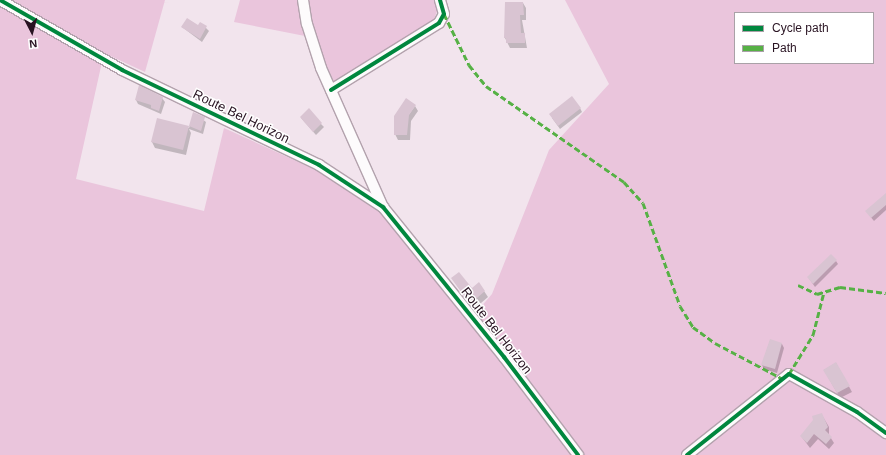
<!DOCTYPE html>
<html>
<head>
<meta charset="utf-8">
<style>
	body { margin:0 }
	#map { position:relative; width:886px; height:455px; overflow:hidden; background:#f2e4ed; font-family:Helvetica,sans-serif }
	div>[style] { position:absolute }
	.green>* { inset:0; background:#eac5dc }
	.shadow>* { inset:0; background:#0003 }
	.building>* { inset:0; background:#d9c4d2 }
	.roads { filter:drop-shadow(1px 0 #b3a2ad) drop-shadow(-1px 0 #b3a2ad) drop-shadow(0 1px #b3a2ad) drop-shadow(0 -1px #b3a2ad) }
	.minor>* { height:10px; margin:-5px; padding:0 5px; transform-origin:5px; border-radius:5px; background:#fdfbfc }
	.quiet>* { height:3px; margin-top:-1.5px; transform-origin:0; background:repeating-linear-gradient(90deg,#56b145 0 6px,transparent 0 9px) }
	.cycleway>* { height:4px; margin:-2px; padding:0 2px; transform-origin:2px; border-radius:2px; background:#00873e }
	span { translate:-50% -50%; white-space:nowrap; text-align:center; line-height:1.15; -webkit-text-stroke:3px #fff; paint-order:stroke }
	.street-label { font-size:13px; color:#291322 }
	.legend { position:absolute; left:734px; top:12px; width:140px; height:52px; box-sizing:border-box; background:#fff; border:1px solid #a9a1a7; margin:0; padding:5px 7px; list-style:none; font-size:12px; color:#291322 }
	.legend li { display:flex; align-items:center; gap:8px; height:20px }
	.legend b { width:20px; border:1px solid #a9a1a7 }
	.north { position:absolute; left:12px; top:12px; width:40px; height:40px; -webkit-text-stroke:3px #fff; paint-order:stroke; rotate:174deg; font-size:11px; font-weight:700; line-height:16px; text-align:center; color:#291322 }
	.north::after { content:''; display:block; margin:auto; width:14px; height:18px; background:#291322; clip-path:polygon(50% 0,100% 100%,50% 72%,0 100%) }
</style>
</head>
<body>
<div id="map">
	<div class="green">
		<div style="clip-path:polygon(evenodd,0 0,165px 0,145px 72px,104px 53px,76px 179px,204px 211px,224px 128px,316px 170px,380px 211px,468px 322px,492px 294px,549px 150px,609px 84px,565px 0,886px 0,886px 455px,0 455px,0 0,735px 13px,873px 13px,873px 63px,735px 63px,735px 13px)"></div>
		<div style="clip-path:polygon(240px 0,299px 0,305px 36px,234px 22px)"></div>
		<div style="clip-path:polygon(309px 0,434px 0,438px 9px,433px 22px,335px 84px,324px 62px,311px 18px)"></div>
	</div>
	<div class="shadow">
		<div style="clip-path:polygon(506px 3px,523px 3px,526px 8px,526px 20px,522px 20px,527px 48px,510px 48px,505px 38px)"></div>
		<div style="clip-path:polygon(201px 23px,209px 31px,202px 42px,182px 27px,198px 26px)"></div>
		<div style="clip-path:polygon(162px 98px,165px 102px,161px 114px,138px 104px,136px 100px)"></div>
		<div style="clip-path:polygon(415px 106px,418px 111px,411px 121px,410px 140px,398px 140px,395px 134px)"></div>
		<div style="clip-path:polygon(580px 108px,582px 112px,560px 129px,552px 118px)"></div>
		<div style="clip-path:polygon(194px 113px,206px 122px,203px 134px,189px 129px,191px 133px,186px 155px,155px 148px,152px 142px,158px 120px,189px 128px)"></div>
		<div style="clip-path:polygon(301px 118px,321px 124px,324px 127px,316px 135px)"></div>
		<div style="clip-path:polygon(886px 194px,886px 210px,874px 221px,869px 215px)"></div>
		<div style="clip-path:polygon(836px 261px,838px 264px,815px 287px,808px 277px)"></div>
		<div style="clip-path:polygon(452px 278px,472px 289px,484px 291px,488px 297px,474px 309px)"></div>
		<div style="clip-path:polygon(770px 341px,782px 344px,784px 348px,777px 373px,764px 369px,762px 365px)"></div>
		<div style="clip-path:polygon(836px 363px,852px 392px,840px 398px,824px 370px)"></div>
		<div style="clip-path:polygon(822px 415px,829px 427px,829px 435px,834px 443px,829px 449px,818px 439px,810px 448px,801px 436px)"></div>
	</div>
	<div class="building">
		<div style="clip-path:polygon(505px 2px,523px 2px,524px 15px,520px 15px,521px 33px,525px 33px,525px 43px,506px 43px,506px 38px,504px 38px)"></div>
		<div style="clip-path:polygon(187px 18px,198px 25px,200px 22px,207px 26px,200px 39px,181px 27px)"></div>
		<div style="clip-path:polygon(139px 85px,163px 97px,159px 111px,151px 108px,151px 105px,135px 100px)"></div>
		<div style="clip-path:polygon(572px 96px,581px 108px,558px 126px,549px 114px)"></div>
		<div style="clip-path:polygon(406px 98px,416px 105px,409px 115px,407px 135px,394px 135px,394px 116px)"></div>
		<div style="clip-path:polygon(309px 108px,322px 123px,313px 132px,300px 117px)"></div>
		<div style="clip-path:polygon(193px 112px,205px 117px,201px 131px,189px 126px)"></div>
		<div style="clip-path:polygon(157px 118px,189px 126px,183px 150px,151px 142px)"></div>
		<div style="clip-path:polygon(886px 193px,886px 205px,871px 218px,865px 211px)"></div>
		<div style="clip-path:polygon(831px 254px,837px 260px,813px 284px,807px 277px)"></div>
		<div style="clip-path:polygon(459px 272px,472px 288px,479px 282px,485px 291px,470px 304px,451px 278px)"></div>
		<div style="clip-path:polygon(770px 339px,782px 343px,775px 369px,761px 365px)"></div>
		<div style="clip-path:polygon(836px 362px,850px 386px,837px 393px,823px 370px)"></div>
		<div style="clip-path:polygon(822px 413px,828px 427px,825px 430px,832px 437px,826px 444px,814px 434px,807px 443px,800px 436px,813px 420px,812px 416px)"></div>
	</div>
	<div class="roads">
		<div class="minor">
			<div style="left:0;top:0;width:141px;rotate:29.8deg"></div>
			<div style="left:122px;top:70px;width:219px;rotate:25.7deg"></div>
			<div style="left:319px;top:165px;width:77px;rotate:33.3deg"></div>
			<div style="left:383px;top:207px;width:193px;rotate:51.1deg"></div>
			<div style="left:504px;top:357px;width:123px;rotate:52.9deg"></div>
			<div style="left:303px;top:0;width:24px;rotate:81deg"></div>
			<div style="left:307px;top:24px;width:46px;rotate:72.3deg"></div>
			<div style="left:321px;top:68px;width:152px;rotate:66deg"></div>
			<div style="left:331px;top:90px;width:127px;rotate:-31.8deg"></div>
			<div style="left:439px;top:23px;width:10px;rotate:-61deg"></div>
			<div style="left:444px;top:14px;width:15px;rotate:-106deg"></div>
			<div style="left:687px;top:455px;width:130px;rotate:-38.5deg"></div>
			<div style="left:789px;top:374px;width:78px;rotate:29.2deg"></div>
			<div style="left:857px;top:412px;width:36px;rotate:36deg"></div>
		</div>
	</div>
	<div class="quiet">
		<div style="left:444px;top:14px;width:57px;rotate:63.9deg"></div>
		<div style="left:469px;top:65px;width:27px;rotate:51deg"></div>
		<div style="left:486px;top:86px;width:168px;rotate:34.8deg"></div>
		<div style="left:624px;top:182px;width:28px;rotate:48deg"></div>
		<div style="left:643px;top:203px;width:109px;rotate:70.2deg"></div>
		<div style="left:680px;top:306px;width:25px;rotate:58deg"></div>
		<div style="left:693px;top:327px;width:27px;rotate:36deg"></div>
		<div style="left:715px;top:343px;width:77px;rotate:27.9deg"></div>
		<div style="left:798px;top:285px;width:21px;rotate:25deg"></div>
		<div style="left:817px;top:294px;width:24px;rotate:-17deg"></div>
		<div style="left:840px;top:287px;width:46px;rotate:7.4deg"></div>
		<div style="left:789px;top:374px;width:46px;rotate:-58.4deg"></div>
		<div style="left:813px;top:335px;width:44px;rotate:-75.7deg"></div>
	</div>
	<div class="cycleway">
		<div style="left:0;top:0;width:141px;rotate:29.8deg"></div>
		<div style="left:122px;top:70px;width:219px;rotate:25.7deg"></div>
		<div style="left:319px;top:165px;width:77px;rotate:33.3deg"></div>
		<div style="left:383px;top:207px;width:193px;rotate:51.1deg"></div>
		<div style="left:504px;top:357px;width:123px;rotate:52.9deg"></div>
		<div style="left:331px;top:90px;width:127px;rotate:-31.8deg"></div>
		<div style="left:439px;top:23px;width:10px;rotate:-61deg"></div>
		<div style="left:444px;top:14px;width:15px;rotate:-106deg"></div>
		<div style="left:687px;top:455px;width:130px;rotate:-38.5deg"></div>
		<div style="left:789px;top:374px;width:78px;rotate:29.2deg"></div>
		<div style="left:857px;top:412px;width:36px;rotate:36deg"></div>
	</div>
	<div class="street-label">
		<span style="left:241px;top:117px;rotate:26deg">Route Bel Horizon</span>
		<span style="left:496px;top:331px;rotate:52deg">Route Bel Horizon</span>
	</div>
	<ul class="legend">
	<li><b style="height:5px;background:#00873e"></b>Cycle path</li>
	<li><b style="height:5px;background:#56b145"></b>Path</li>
	</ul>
	<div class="north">N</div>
</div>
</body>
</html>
